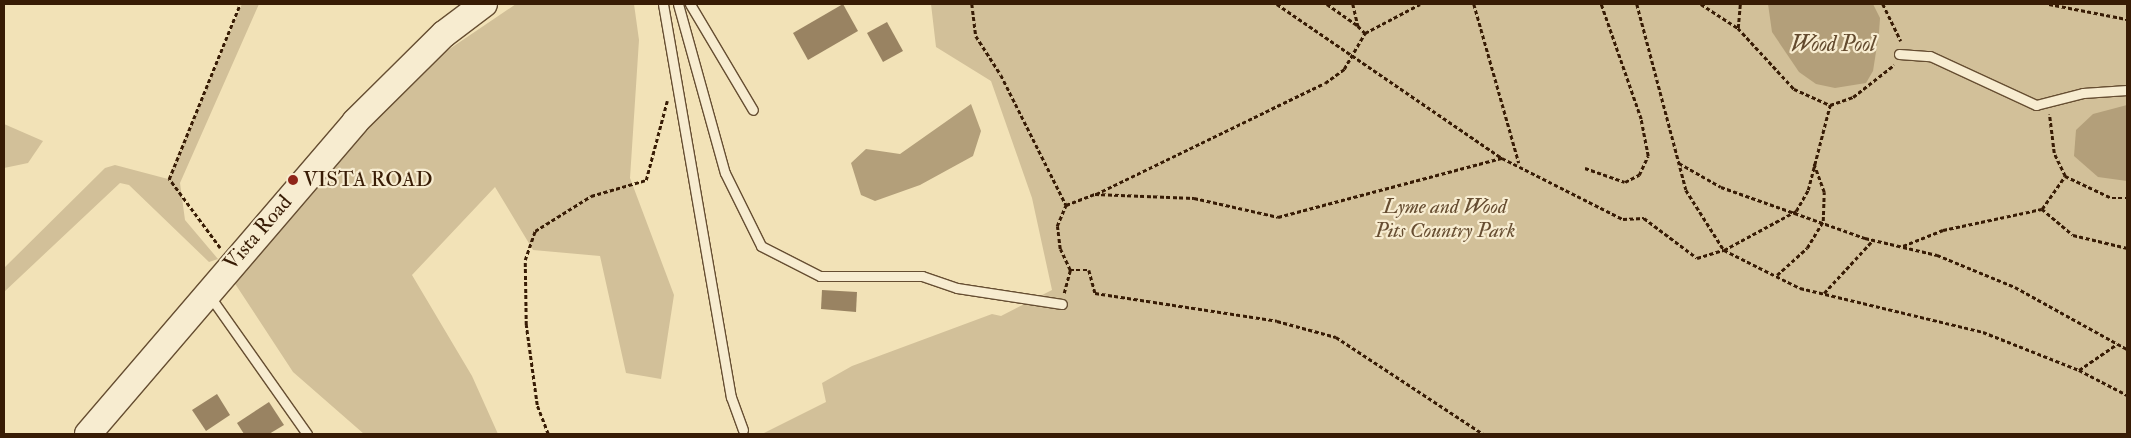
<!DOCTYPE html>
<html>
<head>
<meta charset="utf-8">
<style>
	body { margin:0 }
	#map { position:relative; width:2131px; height:438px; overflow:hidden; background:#f2e2b7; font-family:"IM FELL Double Pica",serif }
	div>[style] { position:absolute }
	.green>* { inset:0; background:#d2c099 }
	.water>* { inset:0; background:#b39f7a }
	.building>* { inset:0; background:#998362 }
	.path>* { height:2.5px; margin-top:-1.25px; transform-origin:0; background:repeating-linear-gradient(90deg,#381c05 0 4px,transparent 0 6.5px) }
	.roads { filter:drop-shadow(1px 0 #664e32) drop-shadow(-1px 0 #664e32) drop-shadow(0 1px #664e32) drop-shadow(0 -1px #664e32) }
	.lane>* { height:9px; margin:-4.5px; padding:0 4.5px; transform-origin:4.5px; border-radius:4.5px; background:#f7ecd0 }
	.secondary>* { height:26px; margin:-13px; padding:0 13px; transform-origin:13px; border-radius:13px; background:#f7ecd0 }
	.dots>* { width:14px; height:14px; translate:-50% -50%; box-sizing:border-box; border:2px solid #f7ecd0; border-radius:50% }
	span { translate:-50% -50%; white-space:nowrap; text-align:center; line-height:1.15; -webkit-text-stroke:4.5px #f7ecd0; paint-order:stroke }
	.poi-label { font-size:21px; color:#381c05 }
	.left { translate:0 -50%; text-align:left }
	.park-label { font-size:21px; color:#664d31; font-style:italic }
	.street-label { font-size:21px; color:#381c05 }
	.water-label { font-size:22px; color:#634a2e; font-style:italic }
	.frame { position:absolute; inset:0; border:5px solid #381c05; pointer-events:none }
</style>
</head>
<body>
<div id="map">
	<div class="green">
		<div style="clip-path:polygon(242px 4px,259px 4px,180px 183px,185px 220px,218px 259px,209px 262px,129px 185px,120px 183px,4px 292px,4px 268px,105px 168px,115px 165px,168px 179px)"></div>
		<div style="clip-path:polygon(516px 4px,634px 4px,639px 40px,630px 178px,674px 295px,661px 379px,626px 373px,600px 256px,533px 250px,495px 187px,412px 275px,472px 376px,498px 434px,364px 434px,293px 372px,230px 276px,380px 96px)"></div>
		<div style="clip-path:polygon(931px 4px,2127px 4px,2127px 434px,762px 434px,826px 402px,822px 383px,852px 366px,992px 314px,1001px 316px,1052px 290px,1032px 198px,991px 81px,936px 47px)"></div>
		<div style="clip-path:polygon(4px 124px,43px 141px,28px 163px,4px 168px)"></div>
	</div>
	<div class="water">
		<div style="clip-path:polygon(1768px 4px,1873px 4px,1880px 18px,1879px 33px,1873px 71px,1866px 83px,1835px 88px,1816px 84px,1799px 72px,1772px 32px)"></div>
		<div style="clip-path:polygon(971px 104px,981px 131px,973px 156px,920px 185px,875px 201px,861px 195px,851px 163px,866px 149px,900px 154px)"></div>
		<div style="clip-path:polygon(2127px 105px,2127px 181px,2098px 177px,2074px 156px,2076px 130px,2093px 114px)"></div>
	</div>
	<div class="building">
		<div style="clip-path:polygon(843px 4px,858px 31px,808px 60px,793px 33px)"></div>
		<div style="clip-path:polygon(887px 22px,903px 51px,883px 62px,867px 33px)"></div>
		<div style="clip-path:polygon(822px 290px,857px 292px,856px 312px,821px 309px)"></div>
		<div style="clip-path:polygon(217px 394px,230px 415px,206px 431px,192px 410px)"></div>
		<div style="clip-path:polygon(269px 402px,284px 425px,269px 434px,244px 434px,237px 423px)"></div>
	</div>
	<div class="path">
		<div style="left:972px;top:4px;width:32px;rotate:83deg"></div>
		<div style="left:976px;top:36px;width:46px;rotate:57.3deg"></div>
		<div style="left:1001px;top:75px;width:145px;rotate:63.4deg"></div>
		<div style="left:1277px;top:4px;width:273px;rotate:34.4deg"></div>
		<div style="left:1502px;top:158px;width:136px;rotate:26.8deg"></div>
		<div style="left:1623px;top:219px;width:21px;rotate:-3deg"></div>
		<div style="left:1644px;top:218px;width:66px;rotate:37deg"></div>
		<div style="left:1697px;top:258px;width:28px;rotate:-17deg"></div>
		<div style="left:1724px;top:250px;width:85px;rotate:26.6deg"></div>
		<div style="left:1800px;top:288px;width:188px;rotate:13.5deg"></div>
		<div style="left:1983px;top:332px;width:103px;rotate:21.6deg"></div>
		<div style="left:2079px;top:370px;width:54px;rotate:27.5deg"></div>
		<div style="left:1327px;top:4px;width:38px;rotate:35deg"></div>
		<div style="left:1353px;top:4px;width:23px;rotate:77deg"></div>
		<div style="left:1358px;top:26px;width:10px;rotate:45deg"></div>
		<div style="left:1474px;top:4px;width:165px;rotate:74.2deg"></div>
		<div style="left:1637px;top:4px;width:192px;rotate:75.2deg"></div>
		<div style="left:1686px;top:190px;width:71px;rotate:57.7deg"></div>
		<div style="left:1724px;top:250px;width:82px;rotate:-28.4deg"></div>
		<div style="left:1796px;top:211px;width:24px;rotate:-60deg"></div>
		<div style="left:1808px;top:190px;width:88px;rotate:-75.5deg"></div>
		<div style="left:1701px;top:4px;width:44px;rotate:33deg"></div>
		<div style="left:1738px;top:28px;width:83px;rotate:47.4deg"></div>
		<div style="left:1794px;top:89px;width:39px;rotate:24deg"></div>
		<div style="left:1830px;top:105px;width:24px;rotate:-19deg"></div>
		<div style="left:1853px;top:97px;width:52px;rotate:-38deg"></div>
		<div style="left:1883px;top:4px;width:41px;rotate:64.1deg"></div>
		<div style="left:2049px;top:4px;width:79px;rotate:10.9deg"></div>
		<div style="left:1738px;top:28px;width:24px;rotate:-85deg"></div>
		<div style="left:1679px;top:163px;width:48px;rotate:29.7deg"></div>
		<div style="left:1721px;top:187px;width:153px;rotate:19.5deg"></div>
		<div style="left:1865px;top:238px;width:74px;rotate:13.3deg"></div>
		<div style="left:1937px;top:255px;width:84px;rotate:22.3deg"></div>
		<div style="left:2015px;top:287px;width:128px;rotate:29deg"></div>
		<div style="left:1585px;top:168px;width:42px;rotate:19.3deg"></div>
		<div style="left:1625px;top:182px;width:16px;rotate:-27deg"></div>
		<div style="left:1639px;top:175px;width:21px;rotate:-65deg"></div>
		<div style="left:1648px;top:156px;width:38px;rotate:-101deg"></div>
		<div style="left:1641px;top:119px;width:122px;rotate:-109.2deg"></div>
		<div style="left:2065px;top:176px;width:52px;rotate:25.1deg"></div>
		<div style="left:2112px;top:198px;width:15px"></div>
		<div style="left:1096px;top:194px;width:254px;rotate:-25.9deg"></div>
		<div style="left:1325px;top:83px;width:24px;rotate:-36deg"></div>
		<div style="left:1344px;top:69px;width:42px;rotate:-59.7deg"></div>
		<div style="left:1365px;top:33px;width:62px;rotate:-27.8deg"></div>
		<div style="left:2042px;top:209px;width:40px;rotate:40deg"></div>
		<div style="left:2073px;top:235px;width:56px;rotate:13.5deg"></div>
		<div style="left:1903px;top:246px;width:43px;rotate:-21.8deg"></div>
		<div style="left:1943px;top:230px;width:101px;rotate:-12deg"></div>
		<div style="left:2042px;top:209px;width:40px;rotate:-55.1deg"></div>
		<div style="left:2065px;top:176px;width:25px;rotate:-116deg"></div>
		<div style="left:2054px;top:153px;width:39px;rotate:-97deg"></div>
		<div style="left:220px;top:248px;width:86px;rotate:-126.5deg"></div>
		<div style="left:169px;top:179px;width:189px;rotate:-67.9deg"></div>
		<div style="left:1070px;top:270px;width:19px"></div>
		<div style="left:1089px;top:270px;width:24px;rotate:75deg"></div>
		<div style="left:1095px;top:293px;width:184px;rotate:8.7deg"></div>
		<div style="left:1277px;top:321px;width:61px;rotate:15.2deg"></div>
		<div style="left:1336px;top:337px;width:176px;rotate:33.4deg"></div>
		<div style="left:1777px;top:275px;width:40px;rotate:-42deg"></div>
		<div style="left:1807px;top:248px;width:31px;rotate:-59deg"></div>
		<div style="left:1823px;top:221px;width:29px;rotate:-88deg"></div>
		<div style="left:1824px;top:192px;width:30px;rotate:-110deg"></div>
		<div style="left:1064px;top:293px;width:24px;rotate:-75deg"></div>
		<div style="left:1070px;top:270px;width:23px;rotate:-115deg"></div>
		<div style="left:1060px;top:249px;width:23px;rotate:-97deg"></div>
		<div style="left:1057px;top:226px;width:23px;rotate:-67deg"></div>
		<div style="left:1066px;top:205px;width:31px;rotate:-21deg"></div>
		<div style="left:1095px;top:194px;width:99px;rotate:2.3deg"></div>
		<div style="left:1194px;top:198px;width:86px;rotate:12.7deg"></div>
		<div style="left:1278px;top:217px;width:232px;rotate:-14.8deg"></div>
		<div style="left:1824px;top:293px;width:72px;rotate:-47.2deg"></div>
		<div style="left:2079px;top:370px;width:46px;rotate:-34.4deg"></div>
		<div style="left:548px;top:434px;width:31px;rotate:-111deg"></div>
		<div style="left:537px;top:405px;width:81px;rotate:-97.8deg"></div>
		<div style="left:526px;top:325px;width:65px;rotate:-90.9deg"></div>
		<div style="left:525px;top:260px;width:31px;rotate:-71deg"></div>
		<div style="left:535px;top:231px;width:66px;rotate:-32deg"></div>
		<div style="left:591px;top:196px;width:57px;rotate:-16.2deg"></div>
		<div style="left:646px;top:180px;width:82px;rotate:-75.1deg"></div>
	</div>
	<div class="roads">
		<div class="lane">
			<div style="left:663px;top:4px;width:399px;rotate:80.2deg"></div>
			<div style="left:731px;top:397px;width:35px;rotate:70deg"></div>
			<div style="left:678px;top:4px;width:175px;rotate:74.5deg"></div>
			<div style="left:725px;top:173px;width:81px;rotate:63.7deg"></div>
			<div style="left:761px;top:246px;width:66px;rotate:27deg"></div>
			<div style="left:820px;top:276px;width:102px"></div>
			<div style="left:922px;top:276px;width:37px;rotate:19deg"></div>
			<div style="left:957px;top:288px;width:106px;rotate:8.7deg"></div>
			<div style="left:690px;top:4px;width:123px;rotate:59.3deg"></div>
			<div style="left:1899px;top:54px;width:31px;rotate:4deg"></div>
			<div style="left:1930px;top:56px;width:117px;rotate:24.8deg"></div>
			<div style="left:2036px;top:105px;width:49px;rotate:-14.3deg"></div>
			<div style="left:2083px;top:93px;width:44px;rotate:-3.9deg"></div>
			<div style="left:209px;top:295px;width:170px;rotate:54.8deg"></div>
		</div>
		<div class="secondary">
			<div style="left:88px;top:434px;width:411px;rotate:-49.4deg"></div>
			<div style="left:355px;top:122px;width:125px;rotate:-44.7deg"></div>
			<div style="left:444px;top:34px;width:50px;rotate:-36.9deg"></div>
		</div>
	</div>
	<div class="dots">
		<div style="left:293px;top:180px;background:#8f2418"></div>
	</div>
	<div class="poi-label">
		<span class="left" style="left:303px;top:180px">VISTA ROAD</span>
	</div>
	<div class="park-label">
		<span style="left:1445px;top:219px">Lyme and Wood<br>Pits Country Park</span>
	</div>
	<div class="street-label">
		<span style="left:258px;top:233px;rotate:-49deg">Vista Road</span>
	</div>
	<div class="water-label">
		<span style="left:1833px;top:45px">Wood Pool</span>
	</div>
	<div class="frame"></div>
</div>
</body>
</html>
